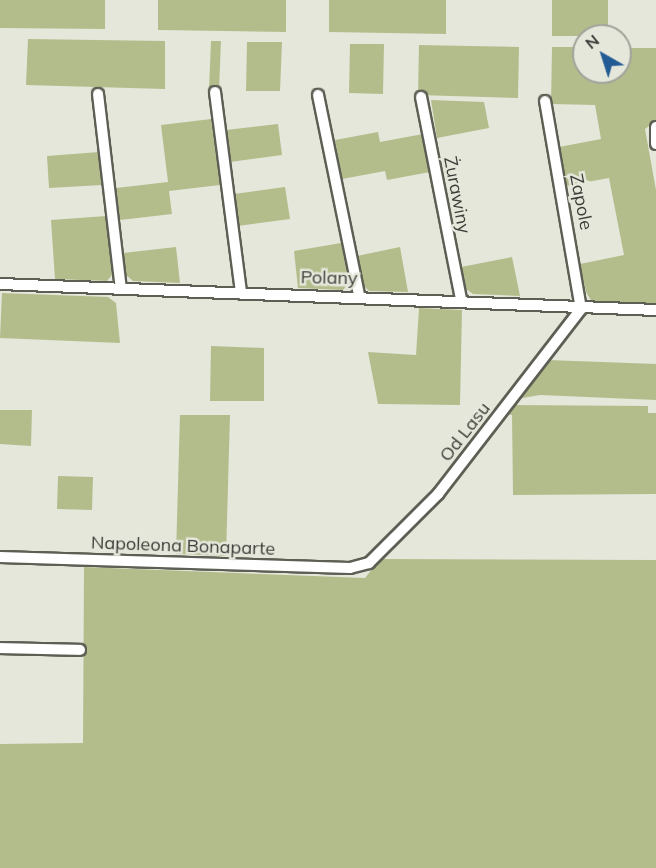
<!DOCTYPE html>
<html>
<head>
<meta charset="utf-8">
<style>
	body { margin:0 }
	#map { position:relative; width:656px; height:868px; overflow:hidden; background:#e5e7db; font-family:Mulish,sans-serif }
	div>[style] { position:absolute }
	.green>* { inset:0; background:#b3bd8c }
	.roads { filter:drop-shadow(2px 0 #5d5f54) drop-shadow(-2px 0 #5d5f54) drop-shadow(0 2px #5d5f54) drop-shadow(0 -2px #5d5f54) }
	.street>* { height:10px; margin:-5px; padding:0 5px; transform-origin:5px; border-radius:5px; background:#fff }
	span { translate:-50% -50%; white-space:nowrap; text-align:center; line-height:1.15; -webkit-text-stroke:5px #e5e7db; paint-order:stroke }
	.street-label { font-size:18px; color:#3c3d38 }
	.north { position:absolute; left:572px; top:24px; width:60px; height:60px; box-sizing:border-box; background:#e5e7db; border:2px solid #a1a39a; border-radius:50%; rotate:321deg; font-size:16px; font-weight:700; line-height:24px; text-align:center; color:#3c3d38 }
	.north::after { content:''; display:block; margin:auto; width:21px; height:27px; background:#235c94; clip-path:polygon(50% 0,100% 100%,50% 72%,0 100%) }
</style>
</head>
<body>
<div id="map">
	<div class="green">
		<div style="clip-path:polygon(0 0,105px 0,105px 29px,0 28px)"></div>
		<div style="clip-path:polygon(158px 0,286px 0,286px 32px,158px 30px)"></div>
		<div style="clip-path:polygon(329px 0,446px 0,446px 34px,329px 32px)"></div>
		<div style="clip-path:polygon(552px 0,608px 0,608px 36px,552px 36px)"></div>
		<div style="clip-path:polygon(28px 39px,165px 41px,165px 89px,26px 85px)"></div>
		<div style="clip-path:polygon(211px 41px,221px 41px,219px 90px,209px 89px)"></div>
		<div style="clip-path:polygon(247px 42px,282px 42px,280px 91px,246px 91px)"></div>
		<div style="clip-path:polygon(350px 44px,384px 44px,383px 94px,349px 93px)"></div>
		<div style="clip-path:polygon(419px 45px,519px 47px,518px 98px,418px 95px)"></div>
		<div style="clip-path:polygon(552px 47px,584px 47px,584px 72px,620px 72px,620px 48px,656px 48px,656px 121px,645px 129px,656px 190px,656px 307px,592px 302px,586px 292px,580px 264px,624px 255px,609px 178px,566px 186px,559px 147px,601px 139px,595px 105px,551px 104px)"></div>
		<div style="clip-path:polygon(431px 100px,484px 102px,489px 128px,437px 138px)"></div>
		<div style="clip-path:polygon(211px 119px,220px 185px,169px 191px,172px 214px,120px 220px,116px 188px,168px 182px,161px 125px)"></div>
		<div style="clip-path:polygon(278px 124px,282px 155px,230px 162px,226px 130px)"></div>
		<div style="clip-path:polygon(378px 132px,380px 142px,423px 134px,430px 172px,387px 180px,385px 171px,342px 179px,335px 140px)"></div>
		<div style="clip-path:polygon(99px 152px,102px 185px,49px 188px,47px 156px)"></div>
		<div style="clip-path:polygon(285px 187px,290px 219px,238px 226px,234px 194px)"></div>
		<div style="clip-path:polygon(106px 216px,112px 275px,107px 281px,55px 279px,51px 220px)"></div>
		<div style="clip-path:polygon(341px 243px,349px 283px,343px 290px,298px 288px,294px 251px)"></div>
		<div style="clip-path:polygon(176px 247px,180px 283px,133px 281px,126px 275px,123px 253px)"></div>
		<div style="clip-path:polygon(400px 247px,408px 292px,369px 291px,362px 284px,357px 256px)"></div>
		<div style="clip-path:polygon(512px 257px,520px 296px,473px 294px,465px 288px,461px 267px)"></div>
		<div style="clip-path:polygon(2px 293px,108px 297px,116px 303px,120px 343px,0 338px)"></div>
		<div style="clip-path:polygon(419px 308px,462px 310px,460px 405px,378px 404px,368px 352px,416px 355px)"></div>
		<div style="clip-path:polygon(211px 346px,264px 348px,264px 401px,210px 401px)"></div>
		<div style="clip-path:polygon(548px 360px,656px 364px,656px 400px,540px 395px,517px 399px)"></div>
		<div style="clip-path:polygon(512px 405px,648px 406px,648px 413px,656px 413px,656px 494px,513px 495px,512px 415px,506px 414px)"></div>
		<div style="clip-path:polygon(0 410px,32px 410px,31px 446px,0 444px)"></div>
		<div style="clip-path:polygon(180px 415px,230px 415px,226px 556px,176px 554px)"></div>
		<div style="clip-path:polygon(58px 476px,93px 477px,92px 510px,57px 509px)"></div>
		<div style="clip-path:polygon(380px 559px,656px 560px,656px 868px,0 868px,0 744px,83px 743px,84px 567px,365px 578px)"></div>
	</div>
	<div class="roads">
		<div class="street">
			<div style="left:215px;top:92px;width:203px;rotate:82.6deg"></div>
			<div style="left:98px;top:94px;width:196px;rotate:83.3deg"></div>
			<div style="left:318px;top:95px;width:204px;rotate:78.4deg"></div>
			<div style="left:421px;top:97px;width:206px;rotate:78.8deg"></div>
			<div style="left:656px;top:127px;width:17px;rotate:90deg"></div>
			<div style="left:0;top:284px;width:657px;rotate:2.27deg"></div>
			<div style="left:0;top:557px;width:350px;rotate:1.8deg"></div>
			<div style="left:350px;top:568px;width:20px;rotate:-15deg"></div>
			<div style="left:369px;top:563px;width:98px;rotate:-45deg"></div>
			<div style="left:438px;top:494px;width:234px;rotate:-52.3deg"></div>
			<div style="left:581px;top:309px;width:211px;rotate:-99.8deg"></div>
			<div style="left:0;top:648px;width:80px;rotate:1.4deg"></div>
		</div>
	</div>
	<div class="street-label">
		<span style="left:457px;top:195px;rotate:79deg">Żurawiny</span>
		<span style="left:581px;top:202px;rotate:79deg">Zapole</span>
		<span style="left:329px;top:278px;rotate:1deg">Polany</span>
		<span style="left:465px;top:432px;rotate:-52deg">Od Lasu</span>
		<span style="left:183px;top:546px;rotate:2deg">Napoleona Bonaparte</span>
	</div>
	<div class="north">N</div>
</div>
</body>
</html>
